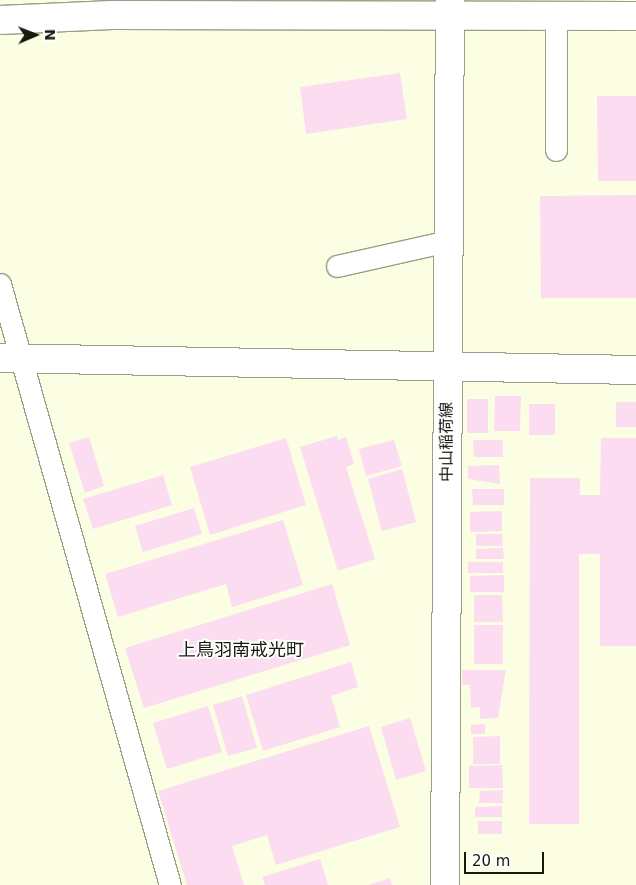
<!DOCTYPE html>
<html>
<head>
<meta charset="utf-8">
<style>
	body { margin:0 }
	#map { position:relative; width:636px; height:885px; overflow:hidden; background:#fbfee3; font-family:"DejaVu Sans","Noto Sans JP",sans-serif }
	div>[style] { position:absolute }
	.building>* { inset:0; background:#fcdcf1 }
	.roads { filter:drop-shadow(1px 0 #9b9f85) drop-shadow(-1px 0 #9b9f85) drop-shadow(0 1px #9b9f85) drop-shadow(0 -1px #9b9f85) }
	.street>* { height:21px; margin:-10.5px; padding:0 10.5px; transform-origin:10.5px; border-radius:10.5px; background:#fff }
	.secondary>* { height:28px; margin:-14px; padding:0 14px; transform-origin:14px; border-radius:14px; background:#fff }
	span { translate:-50% -50%; white-space:nowrap; text-align:center; line-height:1.15; -webkit-text-stroke:4px #fff; paint-order:stroke }
	.street-label { font-size:16px; color:#17190f }
	.neighbourhood-label { font-size:18px; color:#17190f }
	.north { position:absolute; left:10px; top:10px; width:50px; height:50px; -webkit-text-stroke:4px #fff; paint-order:stroke; rotate:89deg; font-size:14px; font-weight:700; line-height:20px; text-align:center; color:#17190f }
	.north::after { content:''; display:block; margin:auto; width:18px; height:22px; background:#17190f; clip-path:polygon(50% 0,100% 100%,50% 72%,0 100%) }
	.scale { position:absolute; left:464px; top:852px; width:80px; height:22px; box-sizing:border-box; border:2px solid #17190f; border-top:0; padding-left:6px; font-size:15px; line-height:18px; white-space:nowrap; color:#17190f; -webkit-text-stroke:4px #fff; paint-order:stroke }
</style>
</head>
<body>
<div id="map">
	<div class="building">
		<div style="clip-path:polygon(400px 73px,407px 119px,306px 134px,300px 87px)"></div>
		<div style="clip-path:polygon(597px 96px,636px 96px,636px 181px,598px 181px)"></div>
		<div style="clip-path:polygon(636px 195px,636px 298px,541px 298px,540px 196px)"></div>
		<div style="clip-path:polygon(495px 396px,521px 396px,520px 431px,494px 431px)"></div>
		<div style="clip-path:polygon(467px 399px,488px 399px,488px 433px,467px 433px)"></div>
		<div style="clip-path:polygon(616px 402px,636px 402px,636px 427px,616px 427px)"></div>
		<div style="clip-path:polygon(529px 404px,555px 404px,555px 435px,529px 435px)"></div>
		<div style="clip-path:polygon(337px 436px,338px 440px,346px 437px,354px 464px,346px 467px,375px 559px,338px 571px,300px 447px)"></div>
		<div style="clip-path:polygon(89px 437px,104px 486px,85px 493px,69px 443px)"></div>
		<div style="clip-path:polygon(286px 438px,306px 505px,210px 535px,190px 467px)"></div>
		<div style="clip-path:polygon(601px 438px,636px 438px,636px 646px,600px 646px,600px 554px,579px 554px,579px 824px,529px 824px,530px 478px,580px 478px,580px 495px,600px 495px)"></div>
		<div style="clip-path:polygon(394px 440px,402px 466px,366px 476px,359px 449px)"></div>
		<div style="clip-path:polygon(473px 440px,503px 440px,503px 457px,474px 457px)"></div>
		<div style="clip-path:polygon(499px 465px,500px 484px,468px 479px,468px 466px)"></div>
		<div style="clip-path:polygon(402px 469px,416px 522px,382px 531px,368px 479px)"></div>
		<div style="clip-path:polygon(163px 475px,172px 505px,93px 529px,83px 499px)"></div>
		<div style="clip-path:polygon(472px 489px,504px 489px,504px 505px,473px 505px)"></div>
		<div style="clip-path:polygon(194px 508px,202px 534px,143px 552px,135px 526px)"></div>
		<div style="clip-path:polygon(502px 511px,502px 531px,470px 532px,470px 512px)"></div>
		<div style="clip-path:polygon(283px 520px,303px 585px,232px 607px,226px 584px,118px 617px,105px 574px)"></div>
		<div style="clip-path:polygon(476px 534px,502px 534px,503px 546px,476px 546px)"></div>
		<div style="clip-path:polygon(503px 548px,504px 559px,476px 559px,476px 549px)"></div>
		<div style="clip-path:polygon(468px 562px,503px 562px,503px 573px,468px 573px)"></div>
		<div style="clip-path:polygon(504px 575px,504px 592px,470px 592px,470px 576px)"></div>
		<div style="clip-path:polygon(332px 584px,350px 645px,144px 708px,125px 648px)"></div>
		<div style="clip-path:polygon(474px 595px,502px 595px,503px 622px,474px 622px)"></div>
		<div style="clip-path:polygon(474px 625px,503px 625px,503px 664px,474px 664px)"></div>
		<div style="clip-path:polygon(351px 662px,358px 687px,331px 696px,340px 727px,263px 751px,246px 695px)"></div>
		<div style="clip-path:polygon(462px 670px,506px 670px,498px 718px,480px 719px,480px 707px,471px 708px,470px 685px,462px 685px)"></div>
		<div style="clip-path:polygon(242px 696px,257px 748px,228px 756px,213px 705px)"></div>
		<div style="clip-path:polygon(208px 706px,222px 752px,167px 769px,153px 723px)"></div>
		<div style="clip-path:polygon(410px 718px,426px 771px,396px 780px,381px 727px)"></div>
		<div style="clip-path:polygon(485px 724px,485px 734px,471px 734px,471px 725px)"></div>
		<div style="clip-path:polygon(369px 726px,400px 827px,276px 865px,267px 835px,232px 846px,244px 885px,187px 885px,158px 791px)"></div>
		<div style="clip-path:polygon(500px 736px,500px 764px,473px 764px,473px 737px)"></div>
		<div style="clip-path:polygon(502px 765px,503px 788px,469px 788px,469px 766px)"></div>
		<div style="clip-path:polygon(503px 790px,503px 803px,479px 803px,480px 791px)"></div>
		<div style="clip-path:polygon(502px 806px,502px 817px,475px 817px,475px 807px)"></div>
		<div style="clip-path:polygon(478px 821px,502px 821px,502px 834px,478px 834px)"></div>
		<div style="clip-path:polygon(320px 859px,328px 885px,265px 885px,262px 877px)"></div>
		<div style="clip-path:polygon(390px 878px,392px 885px,368px 885px)"></div>
	</div>
	<div class="roads">
		<div class="street">
			<div style="left:556px;top:16px;width:134px;rotate:90deg"></div>
			<div style="left:337px;top:266px;width:114px;rotate:-12.7deg"></div>
			<div style="left:0;top:284px;width:625px;rotate:74.21deg"></div>
		</div>
		<div class="secondary">
			<div style="left:0;top:20px;width:112px;rotate:-2.6deg"></div>
			<div style="left:112px;top:15px;width:524px;rotate:0.11deg"></div>
			<div style="left:0;top:358px;width:636px;rotate:1.08deg"></div>
			<div style="left:445px;top:885px;width:885px;rotate:-89.68deg"></div>
		</div>
	</div>
	<div class="street-label">
		<span style="left:447px;top:442px;rotate:-90deg">中山稲荷線</span>
	</div>
	<div class="neighbourhood-label">
		<span style="left:241px;top:650px">上鳥羽南戒光町</span>
	</div>
	<div class="north">N</div>
	<div class="scale">20 m</div>
</div>
</body>
</html>
